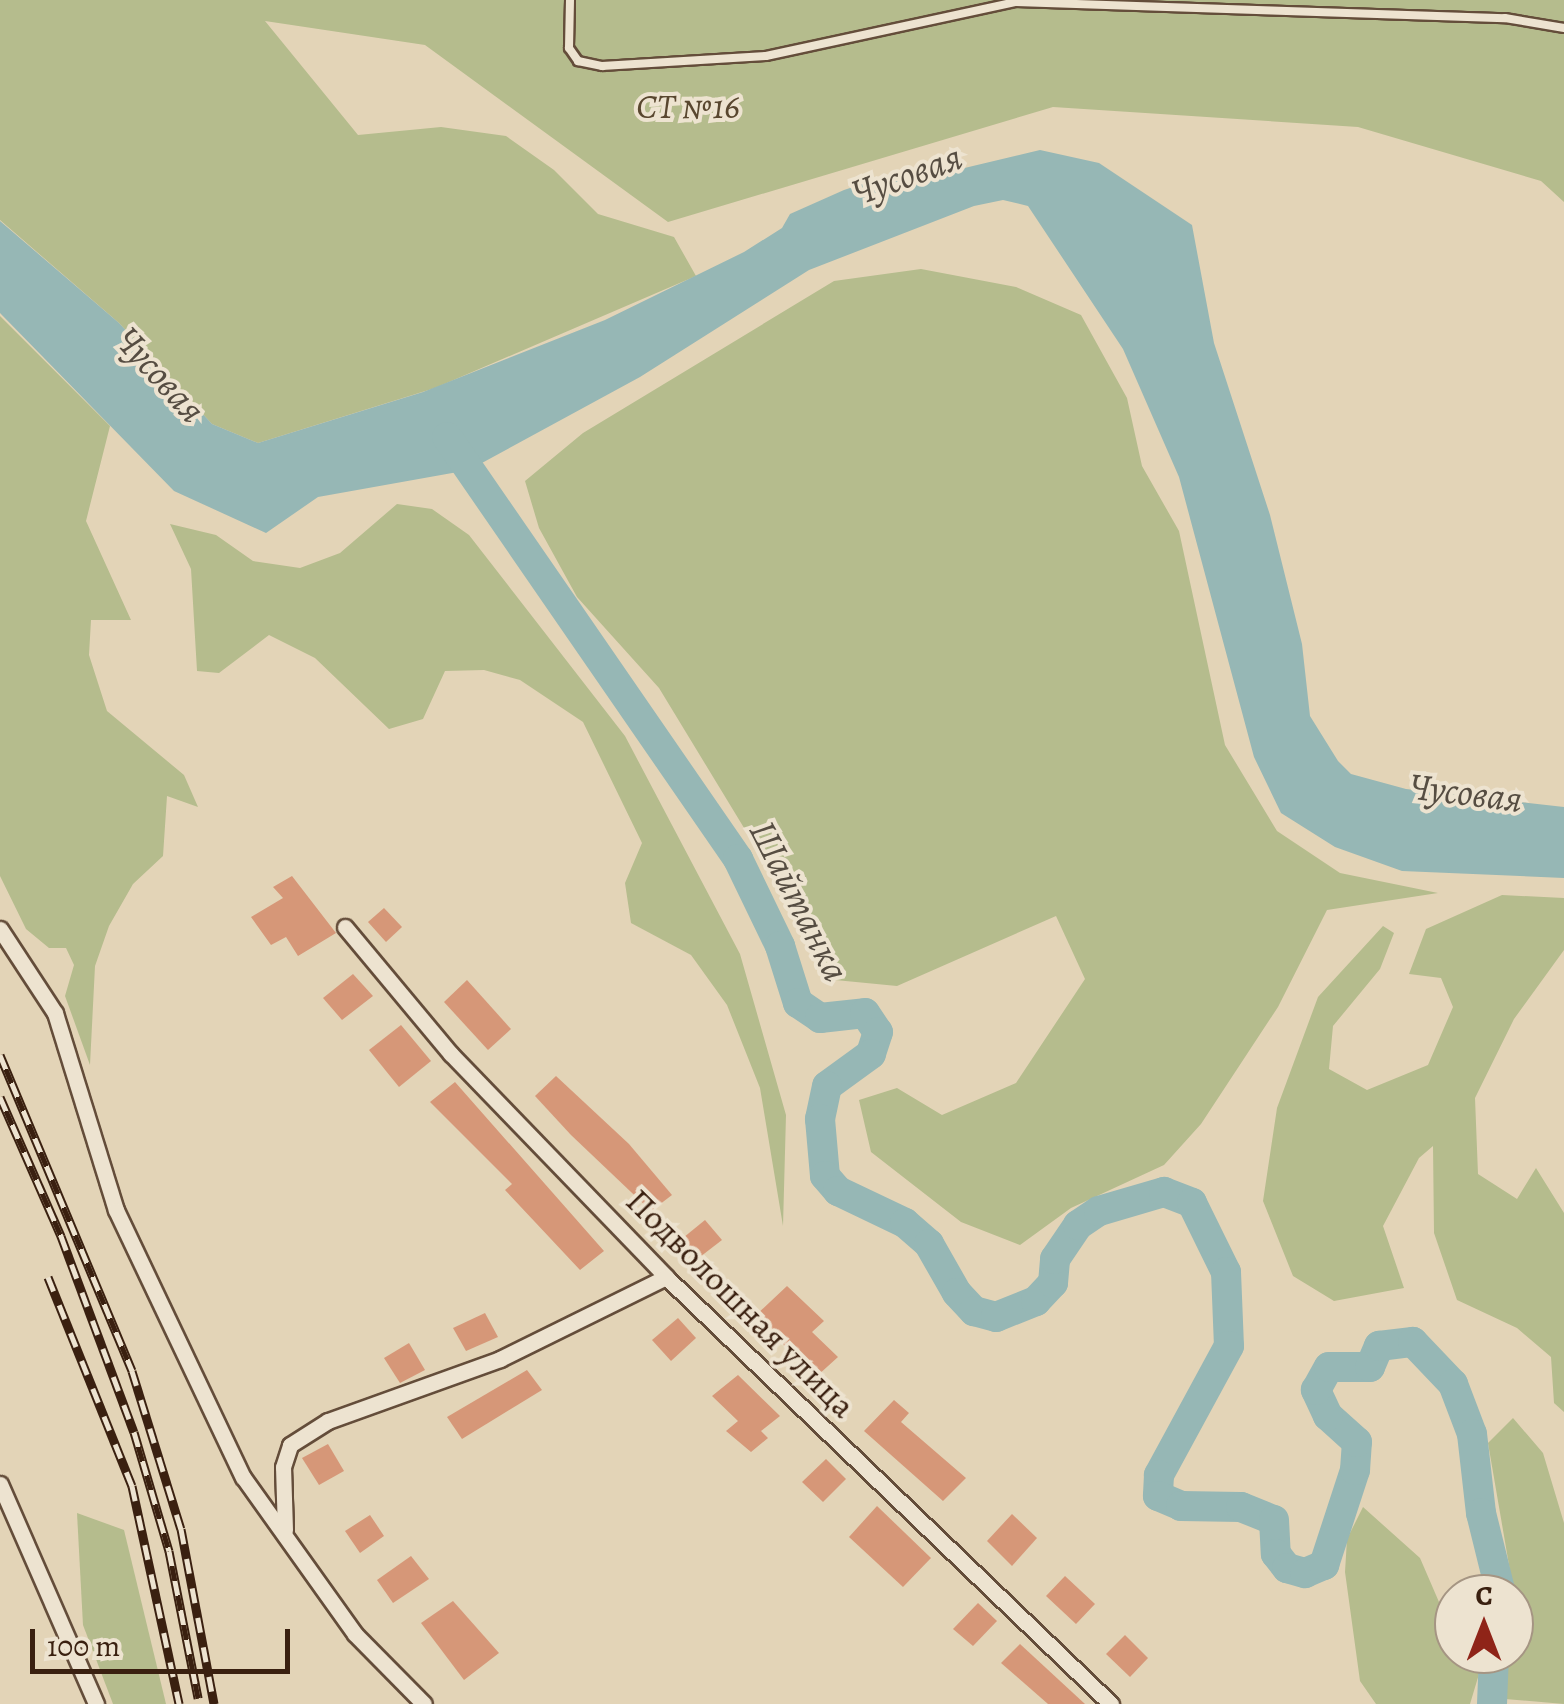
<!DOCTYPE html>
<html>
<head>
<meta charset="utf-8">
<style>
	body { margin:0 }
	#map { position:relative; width:1564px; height:1704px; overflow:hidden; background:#e3d4b7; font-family:Alegreya,serif }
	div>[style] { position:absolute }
	.green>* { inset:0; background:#b5bc8d }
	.water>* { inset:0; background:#96b7b5 }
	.river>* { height:30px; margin:-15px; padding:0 15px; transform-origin:15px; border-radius:15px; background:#96b7b5 }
	.building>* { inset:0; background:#d69778 }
	.roads { filter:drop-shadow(2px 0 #644d3a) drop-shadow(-2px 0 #644d3a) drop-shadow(0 2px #644d3a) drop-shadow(0 -2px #644d3a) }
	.service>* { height:8px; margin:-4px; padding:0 4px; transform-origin:4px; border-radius:4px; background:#ede3d0 }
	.minor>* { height:15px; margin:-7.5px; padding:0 7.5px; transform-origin:7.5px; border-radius:7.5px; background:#ede3d0 }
	.rail>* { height:9px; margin-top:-4.5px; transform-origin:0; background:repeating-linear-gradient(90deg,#ede3d0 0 15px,#3a2010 0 30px); box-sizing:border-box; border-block:2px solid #3a2010 }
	span { translate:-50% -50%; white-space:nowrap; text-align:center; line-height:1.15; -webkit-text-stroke:8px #ede3d0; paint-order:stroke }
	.park-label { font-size:35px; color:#59472f; font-style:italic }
	.street-label { font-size:35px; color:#3a2010 }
	.water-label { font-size:38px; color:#564d42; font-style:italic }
	.north { position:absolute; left:1434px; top:1574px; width:100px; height:100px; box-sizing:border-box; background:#ede3d0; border:2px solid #a59583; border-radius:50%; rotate:0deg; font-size:28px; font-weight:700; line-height:40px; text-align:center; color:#3a2010 }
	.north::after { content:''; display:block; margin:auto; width:35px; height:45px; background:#8f2418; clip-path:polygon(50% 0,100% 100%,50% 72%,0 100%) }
	.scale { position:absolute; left:30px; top:1629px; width:260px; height:45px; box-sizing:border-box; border:5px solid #3a2010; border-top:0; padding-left:12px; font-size:30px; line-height:35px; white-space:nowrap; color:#3a2010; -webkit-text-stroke:8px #ede3d0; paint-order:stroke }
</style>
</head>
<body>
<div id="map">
	<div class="green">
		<div style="clip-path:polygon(0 0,1564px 0,1564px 202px,1541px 181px,1358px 127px,1053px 107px,668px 222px,425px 45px,265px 21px,358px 135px,441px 127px,506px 136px,554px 170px,598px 214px,674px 237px,696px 276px,435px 388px,258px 443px,212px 424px,119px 323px,0 220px)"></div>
		<div style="clip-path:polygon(921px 269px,1016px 287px,1081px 315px,1127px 398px,1142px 466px,1179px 531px,1225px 745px,1277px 831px,1340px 873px,1438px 893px,1327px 910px,1278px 1007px,1201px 1124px,1164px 1165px,1071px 1208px,1020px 1245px,961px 1222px,871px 1152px,859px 1100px,897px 1088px,942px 1115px,1016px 1083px,1085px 979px,1056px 916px,897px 986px,825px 979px,783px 892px,659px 688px,577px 597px,539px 528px,525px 481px,583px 433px,834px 281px)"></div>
		<div style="clip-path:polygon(0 316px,110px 426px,86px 521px,131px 620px,91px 620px,89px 655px,107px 711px,184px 775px,198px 807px,167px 796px,163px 856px,133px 884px,109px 926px,95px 966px,90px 1065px,65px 996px,74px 965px,66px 948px,49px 948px,26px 929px,0 876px)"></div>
		<div style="clip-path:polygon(397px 504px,432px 509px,469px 535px,625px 736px,740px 954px,786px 1115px,783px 1226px,760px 1088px,727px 1005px,691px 955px,631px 923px,625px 883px,642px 843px,583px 722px,520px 680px,484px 670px,445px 671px,423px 719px,389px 729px,315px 658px,269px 635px,219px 673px,197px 671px,191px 569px,170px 524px,216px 535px,253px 561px,300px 568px,340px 553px)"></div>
		<div style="clip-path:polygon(1502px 895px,1564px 898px,1564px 950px,1514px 1019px,1475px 1098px,1478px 1174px,1517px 1199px,1536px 1168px,1564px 1213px,1564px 1412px,1554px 1403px,1551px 1357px,1517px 1328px,1457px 1300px,1434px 1233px,1433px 1146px,1419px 1158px,1383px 1226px,1404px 1288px,1334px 1301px,1293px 1276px,1263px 1201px,1277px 1108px,1318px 997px,1383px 926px,1394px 933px,1380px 969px,1333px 1026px,1329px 1069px,1367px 1090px,1428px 1065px,1453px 1007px,1441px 978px,1409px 974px,1426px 929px)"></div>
		<div style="clip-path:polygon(1513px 1418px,1543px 1453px,1564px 1523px,1564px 1704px,1505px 1699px,1514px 1594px,1488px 1443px)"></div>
		<div style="clip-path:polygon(1363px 1507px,1420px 1558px,1439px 1602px,1454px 1604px,1454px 1654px,1485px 1654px,1470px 1704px,1376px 1704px,1360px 1681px,1345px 1572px,1347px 1539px)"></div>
		<div style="clip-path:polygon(77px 1513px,124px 1530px,166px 1704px,113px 1704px,83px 1625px)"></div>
	</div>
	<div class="water">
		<div style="clip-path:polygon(1040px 150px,1099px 163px,1192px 225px,1214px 343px,1270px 515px,1302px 644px,1310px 716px,1338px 761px,1351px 774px,1406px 789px,1564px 807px,1564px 878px,1402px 871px,1335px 847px,1281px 813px,1254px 757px,1179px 477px,1123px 349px,1028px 206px,1003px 200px,974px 206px,809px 270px,640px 377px,469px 470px,318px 497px,266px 533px,174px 491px,0 313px,0 221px,119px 323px,212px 424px,258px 443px,423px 392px,605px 320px,744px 252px,782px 228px,790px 214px,844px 190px,895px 173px,931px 176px)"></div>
	</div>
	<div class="river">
		<div style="left:447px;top:437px;width:513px;rotate:55.41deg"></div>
		<div style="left:738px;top:859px;width:97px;rotate:64.2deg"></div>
		<div style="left:780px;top:946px;width:60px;rotate:72.5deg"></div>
		<div style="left:798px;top:1003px;width:27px;rotate:34deg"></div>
		<div style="left:820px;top:1018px;width:45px;rotate:-6.3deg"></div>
		<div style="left:865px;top:1013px;width:23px;rotate:56deg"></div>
		<div style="left:878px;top:1032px;width:23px;rotate:108deg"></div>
		<div style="left:871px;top:1054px;width:54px;rotate:144deg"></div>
		<div style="left:827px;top:1086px;width:34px;rotate:102deg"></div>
		<div style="left:820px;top:1119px;width:57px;rotate:85deg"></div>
		<div style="left:825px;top:1176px;width:20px;rotate:49deg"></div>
		<div style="left:838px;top:1191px;width:74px;rotate:25.5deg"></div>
		<div style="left:905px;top:1223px;width:32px;rotate:41deg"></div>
		<div style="left:929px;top:1244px;width:56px;rotate:60.3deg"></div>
		<div style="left:957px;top:1293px;width:25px;rotate:47deg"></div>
		<div style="left:974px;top:1311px;width:23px;rotate:15deg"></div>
		<div style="left:996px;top:1317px;width:43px;rotate:-21.8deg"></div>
		<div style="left:1036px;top:1301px;width:25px;rotate:-47deg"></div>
		<div style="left:1053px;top:1283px;width:24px;rotate:-85deg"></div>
		<div style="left:1055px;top:1259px;width:41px;rotate:-55.9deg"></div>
		<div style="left:1078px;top:1225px;width:25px;rotate:-34deg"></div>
		<div style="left:1099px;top:1211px;width:68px;rotate:-16.3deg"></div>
		<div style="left:1164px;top:1192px;width:30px;rotate:21deg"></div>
		<div style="left:1192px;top:1203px;width:77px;rotate:63.8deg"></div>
		<div style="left:1226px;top:1272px;width:74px;rotate:87.7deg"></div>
		<div style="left:1229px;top:1346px;width:147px;rotate:118.5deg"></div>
		<div style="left:1159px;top:1475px;width:21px;rotate:93deg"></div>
		<div style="left:1158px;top:1496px;width:25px;rotate:23deg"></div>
		<div style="left:1181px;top:1506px;width:60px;rotate:1deg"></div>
		<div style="left:1241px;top:1507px;width:35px;rotate:22deg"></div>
		<div style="left:1274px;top:1520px;width:34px;rotate:87deg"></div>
		<div style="left:1276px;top:1554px;width:18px;rotate:52deg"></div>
		<div style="left:1287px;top:1568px;width:19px;rotate:16deg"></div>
		<div style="left:1305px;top:1573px;width:21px;rotate:-23deg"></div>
		<div style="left:1324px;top:1565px;width:100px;rotate:-71.9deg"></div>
		<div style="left:1355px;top:1470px;width:28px;rotate:-86deg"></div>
		<div style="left:1357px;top:1442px;width:39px;rotate:-138deg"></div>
		<div style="left:1328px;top:1416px;width:29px;rotate:-115deg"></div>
		<div style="left:1316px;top:1390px;width:26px;rotate:-61deg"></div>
		<div style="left:1329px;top:1367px;width:41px"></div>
		<div style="left:1370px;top:1367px;width:23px;rotate:-67deg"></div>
		<div style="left:1379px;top:1346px;width:34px;rotate:-7deg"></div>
		<div style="left:1413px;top:1342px;width:58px;rotate:46.4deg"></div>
		<div style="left:1453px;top:1384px;width:53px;rotate:69.2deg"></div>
		<div style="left:1472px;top:1434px;width:80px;rotate:83.5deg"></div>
		<div style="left:1481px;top:1513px;width:83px;rotate:76.1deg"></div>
		<div style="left:1492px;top:1704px;width:50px;rotate:-87.7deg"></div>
	</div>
	<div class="building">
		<div style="clip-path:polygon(292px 876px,336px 933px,298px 956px,286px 937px,271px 945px,251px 917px,283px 898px,273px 887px)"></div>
		<div style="clip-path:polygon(384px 908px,402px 927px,386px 942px,368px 922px)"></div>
		<div style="clip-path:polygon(353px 974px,373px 996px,342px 1020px,323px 998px)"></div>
		<div style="clip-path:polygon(467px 980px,511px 1029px,488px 1050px,444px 1002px)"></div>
		<div style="clip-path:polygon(401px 1025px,431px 1061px,399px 1087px,369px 1050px)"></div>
		<div style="clip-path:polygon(556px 1076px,629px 1144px,672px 1195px,651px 1211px,571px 1135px,535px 1096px)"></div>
		<div style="clip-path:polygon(455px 1082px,604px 1251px,580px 1270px,505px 1190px,512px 1184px,430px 1102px)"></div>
		<div style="clip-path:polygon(705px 1220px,722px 1240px,696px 1260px,678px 1242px)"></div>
		<div style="clip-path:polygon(787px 1286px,824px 1321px,812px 1332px,838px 1357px,817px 1376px,754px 1317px)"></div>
		<div style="clip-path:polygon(485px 1313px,498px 1337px,466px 1351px,453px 1328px)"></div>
		<div style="clip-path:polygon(678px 1318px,696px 1338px,671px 1361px,652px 1340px)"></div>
		<div style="clip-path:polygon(409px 1343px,425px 1370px,400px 1383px,384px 1358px)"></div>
		<div style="clip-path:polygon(527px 1370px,542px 1390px,462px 1439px,447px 1417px)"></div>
		<div style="clip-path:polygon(738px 1375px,780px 1416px,761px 1431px,768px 1438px,751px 1452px,726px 1431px,738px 1421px,712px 1396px)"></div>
		<div style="clip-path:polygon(894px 1400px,909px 1413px,901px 1422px,966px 1478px,943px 1501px,864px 1431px)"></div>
		<div style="clip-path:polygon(328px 1444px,344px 1471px,319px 1485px,302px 1458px)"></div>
		<div style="clip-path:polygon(826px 1459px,846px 1479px,823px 1502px,802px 1482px)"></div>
		<div style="clip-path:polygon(877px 1506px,931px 1558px,903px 1587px,849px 1537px)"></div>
		<div style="clip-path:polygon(1012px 1514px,1037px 1538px,1012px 1566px,987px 1541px)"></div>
		<div style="clip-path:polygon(370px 1515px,384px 1536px,360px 1553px,345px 1531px)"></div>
		<div style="clip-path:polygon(411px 1556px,429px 1579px,393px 1603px,377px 1580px)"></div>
		<div style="clip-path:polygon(1065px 1576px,1095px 1604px,1076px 1624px,1046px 1596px)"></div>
		<div style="clip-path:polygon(453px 1601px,499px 1653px,464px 1680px,421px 1623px)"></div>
		<div style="clip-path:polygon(978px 1603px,997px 1621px,973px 1646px,953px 1629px)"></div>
		<div style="clip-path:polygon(1125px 1635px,1148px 1658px,1130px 1677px,1106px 1654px)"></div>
		<div style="clip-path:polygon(1020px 1644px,1085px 1704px,1048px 1704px,1001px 1663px)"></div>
	</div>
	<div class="roads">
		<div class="service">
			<div style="left:570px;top:0;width:48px;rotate:91.2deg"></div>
			<div style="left:569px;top:48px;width:16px;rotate:55deg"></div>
			<div style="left:578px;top:61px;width:25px;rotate:12deg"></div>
			<div style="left:602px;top:66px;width:164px;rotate:-3.5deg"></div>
			<div style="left:766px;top:56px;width:256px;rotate:-12.2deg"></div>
			<div style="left:1016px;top:2px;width:489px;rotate:1.9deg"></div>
			<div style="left:1505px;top:18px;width:60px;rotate:9.6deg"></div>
		</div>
		<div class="minor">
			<div style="left:345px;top:927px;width:165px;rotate:50.2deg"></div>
			<div style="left:451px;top:1054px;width:310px;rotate:46deg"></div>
			<div style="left:666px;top:1277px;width:617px;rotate:43.82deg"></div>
			<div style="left:0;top:929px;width:100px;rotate:56.8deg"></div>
			<div style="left:55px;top:1013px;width:206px;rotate:72.8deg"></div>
			<div style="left:116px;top:1210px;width:296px;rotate:64.6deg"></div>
			<div style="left:243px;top:1477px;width:193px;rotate:54.5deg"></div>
			<div style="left:355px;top:1634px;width:98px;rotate:45.4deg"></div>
			<div style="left:0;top:1484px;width:240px;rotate:66.4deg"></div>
			<div style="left:285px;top:1530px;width:63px;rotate:-91.8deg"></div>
			<div style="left:283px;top:1467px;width:23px;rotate:-72deg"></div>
			<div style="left:290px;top:1445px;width:45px;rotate:-32.3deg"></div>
			<div style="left:328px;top:1421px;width:183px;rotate:-19.8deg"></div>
			<div style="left:500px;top:1359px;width:185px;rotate:-26.3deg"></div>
		</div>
	</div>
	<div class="rail">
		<div style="left:0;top:1055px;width:342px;rotate:67.3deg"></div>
		<div style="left:132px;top:1371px;width:165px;rotate:72.8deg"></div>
		<div style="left:181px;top:1529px;width:178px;rotate:79.3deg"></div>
		<div style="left:0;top:1097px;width:152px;rotate:66.3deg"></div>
		<div style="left:61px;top:1236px;width:209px;rotate:69.6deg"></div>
		<div style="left:134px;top:1432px;width:124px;rotate:73.6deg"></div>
		<div style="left:169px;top:1551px;width:150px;rotate:78.8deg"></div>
		<div style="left:48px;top:1277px;width:225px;rotate:68.1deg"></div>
		<div style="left:132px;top:1486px;width:223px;rotate:77.8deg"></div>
	</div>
	<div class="park-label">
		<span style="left:688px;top:106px">СТ №16</span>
	</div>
	<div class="street-label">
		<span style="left:741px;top:1303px;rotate:45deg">Подволошная улица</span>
	</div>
	<div class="water-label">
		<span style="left:907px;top:175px;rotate:-20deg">Чусовая</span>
		<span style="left:160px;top:375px;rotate:48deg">Чусовая</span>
		<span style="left:1466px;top:793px;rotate:7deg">Чусовая</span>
		<span style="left:799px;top:901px;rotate:63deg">Шайтанка</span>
	</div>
	<div class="north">С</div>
	<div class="scale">100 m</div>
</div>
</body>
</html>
